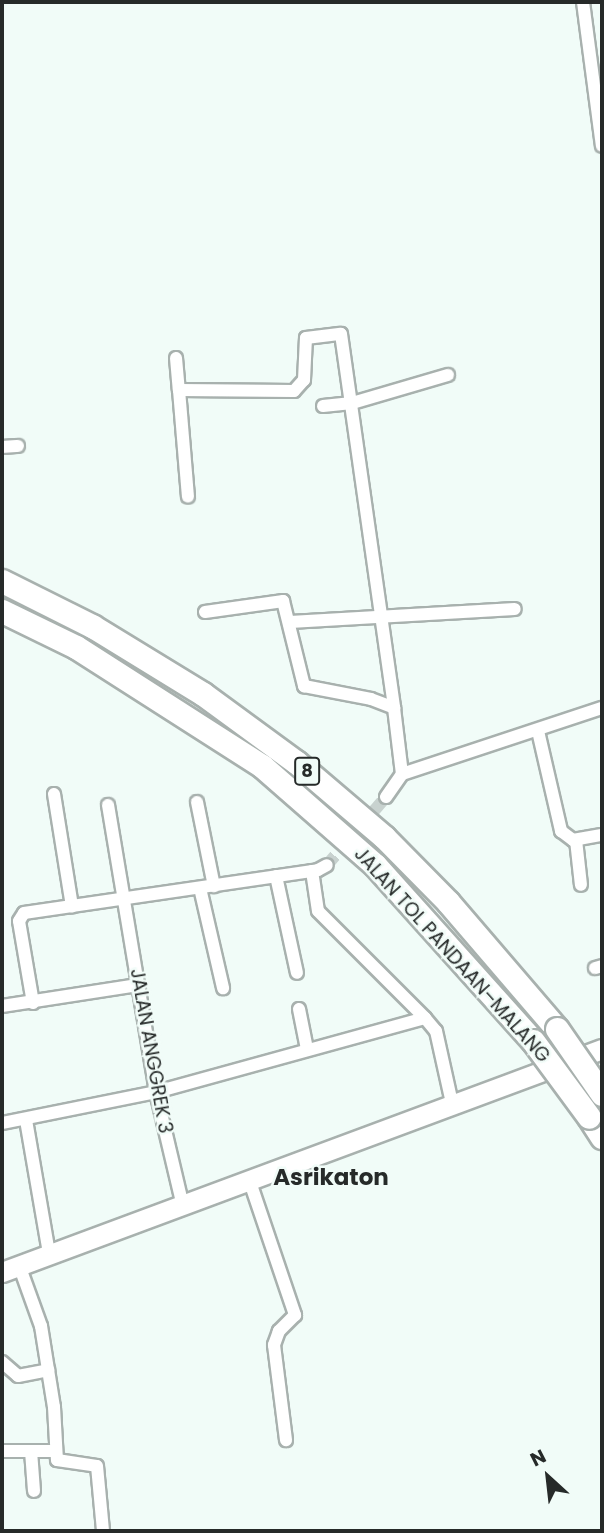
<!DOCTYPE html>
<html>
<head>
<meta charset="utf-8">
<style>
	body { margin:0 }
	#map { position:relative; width:604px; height:1533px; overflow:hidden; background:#f1fcf8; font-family:Poppins,sans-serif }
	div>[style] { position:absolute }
	.minor-tunnel>* { height:12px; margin-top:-6px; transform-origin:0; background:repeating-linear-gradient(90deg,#c8d2cf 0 12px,transparent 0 18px) }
	.roads { filter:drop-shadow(2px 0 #a8b1ae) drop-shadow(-2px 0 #a8b1ae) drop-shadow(0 2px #a8b1ae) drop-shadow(0 -2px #a8b1ae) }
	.minor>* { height:12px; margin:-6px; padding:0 6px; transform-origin:6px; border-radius:6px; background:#fff }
	.primary>* { height:19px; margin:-9.5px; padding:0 9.5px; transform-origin:9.5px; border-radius:9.5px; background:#fff }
	.motorway>* { height:23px; margin:-11.5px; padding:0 11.5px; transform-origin:11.5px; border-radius:11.5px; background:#fff }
	.bridges { filter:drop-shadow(2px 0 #a8b1ae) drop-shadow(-2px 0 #a8b1ae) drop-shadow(0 2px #a8b1ae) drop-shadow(0 -2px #a8b1ae) }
	.motorway-bridge>* { height:23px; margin:-11.5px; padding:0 11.5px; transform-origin:11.5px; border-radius:11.5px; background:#fff }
	span { translate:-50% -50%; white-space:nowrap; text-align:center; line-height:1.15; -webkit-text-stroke:5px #f1fcf8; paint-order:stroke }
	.shield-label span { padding:2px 5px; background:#f1fcf8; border:2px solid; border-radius:5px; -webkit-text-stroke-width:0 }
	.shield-label { font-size:18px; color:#262a29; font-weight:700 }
	.street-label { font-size:19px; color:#262a29 }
	.quarter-label { font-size:23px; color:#262a29; font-weight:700 }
	.frame { position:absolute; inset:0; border:4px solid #262a29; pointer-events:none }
	.north { position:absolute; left:513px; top:1442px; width:70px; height:70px; -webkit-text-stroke:5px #f1fcf8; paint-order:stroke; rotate:333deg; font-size:19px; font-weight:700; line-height:28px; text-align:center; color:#262a29 }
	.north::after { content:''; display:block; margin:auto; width:24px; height:32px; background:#262a29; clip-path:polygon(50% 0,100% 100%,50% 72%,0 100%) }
</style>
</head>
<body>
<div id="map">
	<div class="minor-tunnel">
		<div style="left:327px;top:865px;width:90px;rotate:-49.1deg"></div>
	</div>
	<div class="roads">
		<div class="minor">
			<div style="left:583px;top:2px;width:145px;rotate:82.5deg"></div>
			<div style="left:176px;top:358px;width:32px;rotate:85deg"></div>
			<div style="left:179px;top:390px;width:115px;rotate:0.5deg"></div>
			<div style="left:294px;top:391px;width:15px;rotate:-48deg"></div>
			<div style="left:304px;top:380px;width:42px;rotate:-87.3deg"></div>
			<div style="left:306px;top:338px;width:35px;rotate:-7deg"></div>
			<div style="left:341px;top:334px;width:378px;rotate:81.9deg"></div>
			<div style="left:179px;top:390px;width:107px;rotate:85.2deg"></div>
			<div style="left:323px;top:406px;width:29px;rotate:-6deg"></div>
			<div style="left:352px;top:403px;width:100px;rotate:-16.3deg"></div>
			<div style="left:2px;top:447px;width:16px;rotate:-4deg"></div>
			<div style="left:205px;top:612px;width:79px;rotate:-8deg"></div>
			<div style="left:283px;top:601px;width:88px;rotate:76.1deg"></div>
			<div style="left:304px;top:686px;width:68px;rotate:11deg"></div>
			<div style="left:371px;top:699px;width:25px;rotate:21deg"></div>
			<div style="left:394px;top:708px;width:66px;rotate:83.1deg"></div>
			<div style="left:290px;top:622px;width:225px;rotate:-3.3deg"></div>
			<div style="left:538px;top:731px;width:103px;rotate:77deg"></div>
			<div style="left:561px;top:831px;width:15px;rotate:37deg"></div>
			<div style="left:573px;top:840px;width:29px;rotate:-10deg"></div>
			<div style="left:54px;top:794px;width:114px;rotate:80.9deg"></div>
			<div style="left:386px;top:797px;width:28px;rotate:-55deg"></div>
			<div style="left:402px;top:774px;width:211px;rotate:-18.3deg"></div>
			<div style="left:197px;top:802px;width:86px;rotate:78.6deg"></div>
			<div style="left:108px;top:805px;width:291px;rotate:80.5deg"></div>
			<div style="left:156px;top:1092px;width:113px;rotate:76.7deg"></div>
			<div style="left:576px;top:840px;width:45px;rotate:83.7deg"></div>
			<div style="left:312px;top:871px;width:40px;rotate:81.5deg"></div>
			<div style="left:318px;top:911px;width:151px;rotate:45deg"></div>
			<div style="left:276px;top:876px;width:99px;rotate:77.8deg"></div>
			<div style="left:200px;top:888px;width:103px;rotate:77deg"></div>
			<div style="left:595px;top:968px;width:7px;rotate:-16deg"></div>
			<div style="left:33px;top:1003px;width:83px;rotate:-99.7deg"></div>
			<div style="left:19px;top:921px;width:9px;rotate:-58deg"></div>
			<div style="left:24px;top:913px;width:297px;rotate:-8.3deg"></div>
			<div style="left:318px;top:870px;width:10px;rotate:-29deg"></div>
			<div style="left:2px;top:1006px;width:138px;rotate:-8.8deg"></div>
			<div style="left:299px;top:1009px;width:41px;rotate:78.7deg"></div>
			<div style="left:26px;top:1120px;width:135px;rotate:80.2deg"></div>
			<div style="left:2px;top:1123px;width:157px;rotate:-11.4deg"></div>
			<div style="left:156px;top:1092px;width:279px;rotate:-15.4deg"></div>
			<div style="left:425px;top:1018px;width:17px;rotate:50deg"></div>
			<div style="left:436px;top:1031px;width:74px;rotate:77.5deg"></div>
			<div style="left:249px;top:1179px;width:144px;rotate:71.3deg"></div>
			<div style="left:295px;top:1315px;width:23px;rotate:135deg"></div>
			<div style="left:279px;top:1331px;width:15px;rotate:110deg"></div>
			<div style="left:274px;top:1345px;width:96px;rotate:82.8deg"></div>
			<div style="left:19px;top:1265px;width:65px;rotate:70.2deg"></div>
			<div style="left:41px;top:1326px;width:82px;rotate:80.9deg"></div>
			<div style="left:54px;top:1407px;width:53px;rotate:86.8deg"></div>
			<div style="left:57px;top:1460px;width:40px;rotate:8.5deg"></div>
			<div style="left:97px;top:1466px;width:65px;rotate:84.7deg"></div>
			<div style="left:2px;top:1362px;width:21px;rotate:41deg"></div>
			<div style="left:18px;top:1376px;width:31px;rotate:-11deg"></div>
			<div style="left:2px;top:1451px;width:53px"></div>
			<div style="left:31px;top:1451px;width:40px;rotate:85.7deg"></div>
		</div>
		<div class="primary">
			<div style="left:2px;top:1272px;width:640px;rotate:-20.39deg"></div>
		</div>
		<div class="motorway">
			<div style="left:2px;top:581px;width:101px;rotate:26.6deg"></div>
			<div style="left:92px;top:626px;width:130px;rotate:31.5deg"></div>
			<div style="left:203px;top:694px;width:115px;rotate:36.2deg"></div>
			<div style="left:296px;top:762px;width:116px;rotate:40.4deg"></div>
			<div style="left:384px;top:837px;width:91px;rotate:45.4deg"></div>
			<div style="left:448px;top:902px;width:167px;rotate:49.4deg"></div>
			<div style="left:2px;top:611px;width:82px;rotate:25.9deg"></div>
			<div style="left:76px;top:647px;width:221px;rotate:32.6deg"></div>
			<div style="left:262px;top:766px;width:150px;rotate:41.2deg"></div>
			<div style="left:375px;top:865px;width:237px;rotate:48.1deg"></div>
			<div style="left:589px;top:1117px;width:24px;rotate:57deg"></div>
		</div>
	</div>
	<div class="bridges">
		<div class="motorway-bridge">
			<div style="left:557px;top:1029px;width:79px;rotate:55.3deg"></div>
			<div style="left:533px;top:1041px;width:94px;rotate:53.6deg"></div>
		</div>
	</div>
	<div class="shield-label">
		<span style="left:307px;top:771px">8</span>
	</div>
	<div class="street-label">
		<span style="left:452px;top:955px;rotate:48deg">JALAN TOL PANDAAN–MALANG</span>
		<span style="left:151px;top:1051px;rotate:80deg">JALAN ANGGREK 3</span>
	</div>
	<div class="quarter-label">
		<span style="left:331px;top:1177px">Asrikaton</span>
	</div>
	<div class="frame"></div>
	<div class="north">N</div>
</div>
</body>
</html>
